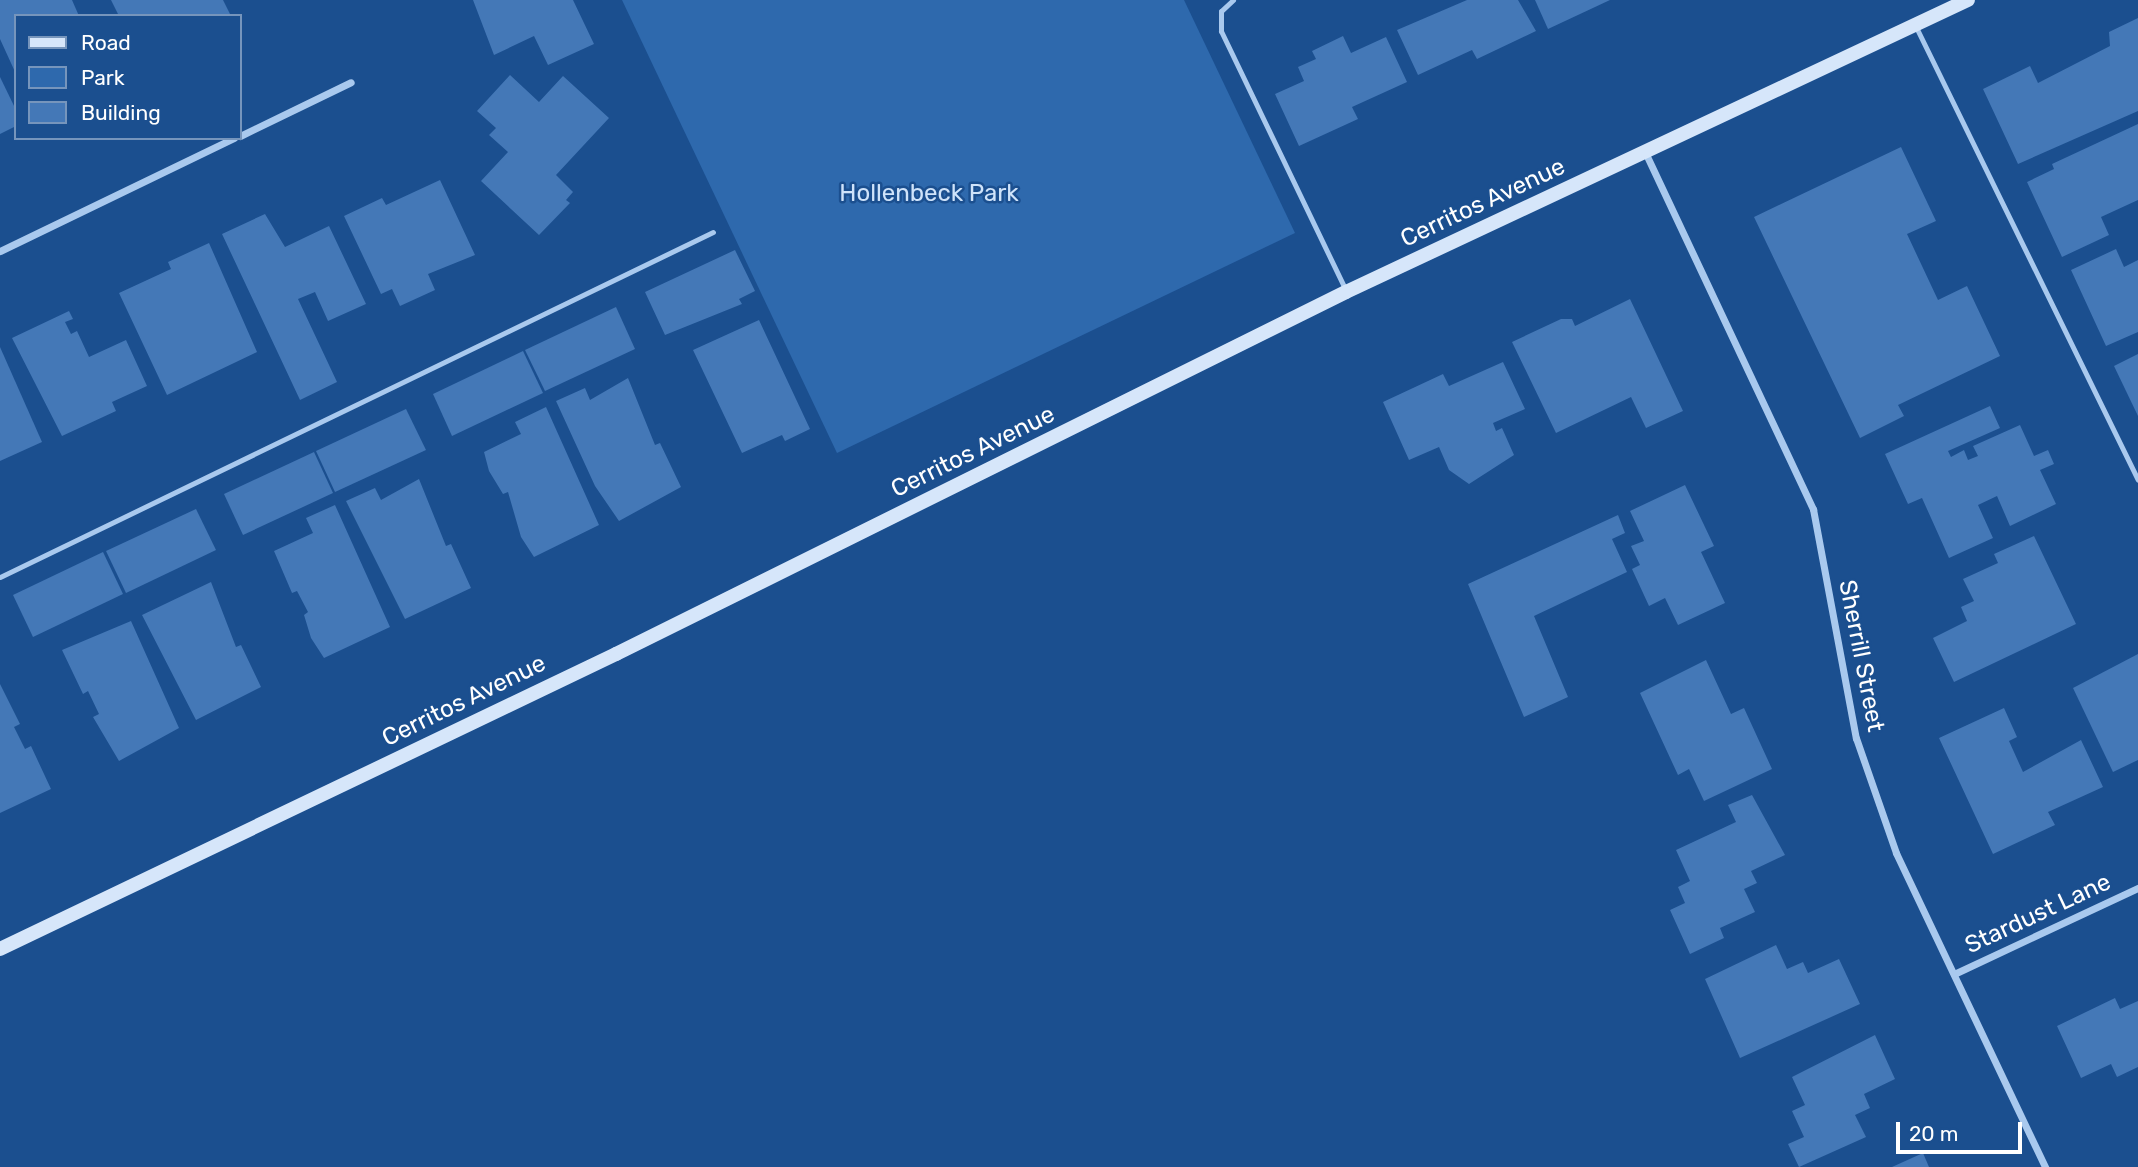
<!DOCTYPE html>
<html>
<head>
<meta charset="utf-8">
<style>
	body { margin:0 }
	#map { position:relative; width:2138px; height:1167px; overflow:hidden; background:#1b4f8f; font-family:Rubik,sans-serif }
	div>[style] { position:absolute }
	.green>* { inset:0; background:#2e69ad }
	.building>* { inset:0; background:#4478b7 }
	.lane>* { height:5px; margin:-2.5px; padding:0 2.5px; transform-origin:2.5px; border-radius:2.5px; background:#a9c9ee }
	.street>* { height:7px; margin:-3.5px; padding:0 3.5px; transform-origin:3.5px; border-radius:3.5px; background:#a9c9ee }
	.secondary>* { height:14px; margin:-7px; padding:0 7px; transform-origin:7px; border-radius:7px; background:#d6e6fa }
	span { translate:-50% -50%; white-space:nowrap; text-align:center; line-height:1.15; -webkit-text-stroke:5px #1b4f8f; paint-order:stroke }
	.park-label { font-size:24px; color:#cfe3fa }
	.street-label { font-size:24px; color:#fff }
	.legend { position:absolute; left:14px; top:14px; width:228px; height:126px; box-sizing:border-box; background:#1b4f8f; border:2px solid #7695bc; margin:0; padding:9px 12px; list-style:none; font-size:21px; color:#fff }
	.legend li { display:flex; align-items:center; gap:14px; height:35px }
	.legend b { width:35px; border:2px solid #7695bc }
	.scale { position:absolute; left:1896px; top:1122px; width:126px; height:32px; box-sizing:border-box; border:4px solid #fff; border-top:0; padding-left:9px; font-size:21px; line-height:24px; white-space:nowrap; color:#fff; -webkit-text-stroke:5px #1b4f8f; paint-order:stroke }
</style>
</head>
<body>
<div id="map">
	<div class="green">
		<div style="clip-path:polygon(622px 0,1184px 0,1295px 233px,837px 453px)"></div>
	</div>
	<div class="building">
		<div style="clip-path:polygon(0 0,72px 0,79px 16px,16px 16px,16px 74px,0 39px)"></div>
		<div style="clip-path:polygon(111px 0,223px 0,231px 16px,119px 16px)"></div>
		<div style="clip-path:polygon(473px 0,573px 0,594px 44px,548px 65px,534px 36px,494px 55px)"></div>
		<div style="clip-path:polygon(1467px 0,1518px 0,1536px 31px,1477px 59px,1472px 50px,1418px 75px,1397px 30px)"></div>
		<div style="clip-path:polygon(1535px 0,1610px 0,1548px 29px)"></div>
		<div style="clip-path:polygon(2138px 18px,2138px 111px,2018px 164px,1983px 89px,2030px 66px,2038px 83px,2110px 46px,2109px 32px)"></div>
		<div style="clip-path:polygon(1343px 36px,1351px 53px,1386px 37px,1407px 82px,1352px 107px,1358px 119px,1299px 146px,1275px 94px,1304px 81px,1298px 67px,1316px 59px,1312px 51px)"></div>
		<div style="clip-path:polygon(510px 75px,539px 102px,563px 76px,609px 118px,556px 175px,573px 192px,566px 200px,570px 203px,539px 235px,481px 181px,508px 152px,489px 135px,496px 128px,477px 111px)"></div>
		<div style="clip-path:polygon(0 77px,16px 110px,16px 126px,0 134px)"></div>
		<div style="clip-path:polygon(2138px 124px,2138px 200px,2101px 217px,2109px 235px,2062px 257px,2027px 182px,2054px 169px,2052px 164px)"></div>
		<div style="clip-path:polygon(1901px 147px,1936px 221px,1907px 234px,1938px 300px,1967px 286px,2000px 356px,1898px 405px,1904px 416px,1860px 438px,1754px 217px)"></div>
		<div style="clip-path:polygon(440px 180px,475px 255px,428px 274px,435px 290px,400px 306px,392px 289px,381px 294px,344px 216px,382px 198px,386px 205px)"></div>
		<div style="clip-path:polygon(265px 214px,285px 247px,329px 226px,366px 304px,328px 321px,315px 292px,298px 299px,337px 382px,300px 400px,222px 234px)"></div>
		<div style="clip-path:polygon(209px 243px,257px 352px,167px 395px,119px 293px,171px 269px,168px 262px)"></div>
		<div style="clip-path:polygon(2116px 249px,2124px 267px,2138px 260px,2138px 332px,2106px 346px,2071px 270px)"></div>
		<div style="clip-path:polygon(735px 250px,755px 291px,739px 299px,742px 304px,665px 335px,645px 292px)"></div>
		<div style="clip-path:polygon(1630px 299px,1683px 411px,1646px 428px,1631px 397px,1556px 433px,1512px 342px,1561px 319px,1572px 319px,1575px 326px)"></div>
		<div style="clip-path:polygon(616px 307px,635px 349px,545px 391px,525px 350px)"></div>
		<div style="clip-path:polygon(69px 311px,73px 319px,65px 322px,71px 334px,77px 331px,89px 357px,126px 340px,147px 386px,112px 402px,116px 411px,62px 436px,12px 338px)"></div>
		<div style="clip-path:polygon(759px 320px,810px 429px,785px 441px,782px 435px,742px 453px,693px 350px)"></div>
		<div style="clip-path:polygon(0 347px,42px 442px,0 461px)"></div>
		<div style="clip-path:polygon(523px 351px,543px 393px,452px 436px,433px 394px)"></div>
		<div style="clip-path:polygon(2138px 354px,2138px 416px,2114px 366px)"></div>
		<div style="clip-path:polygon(1503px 362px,1525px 409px,1493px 423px,1496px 431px,1502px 428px,1514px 455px,1469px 484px,1449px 470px,1439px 447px,1409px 460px,1383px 402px,1443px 374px,1449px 386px)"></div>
		<div style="clip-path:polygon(628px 378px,655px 445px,660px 443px,681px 487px,619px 521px,595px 486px,556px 401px,585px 388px,590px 400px)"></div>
		<div style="clip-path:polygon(1990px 406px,2000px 428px,1948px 451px,1951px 457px,1964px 450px,1968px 460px,1978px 456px,1973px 446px,2020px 425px,2034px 456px,2048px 450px,2054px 464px,2040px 470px,2056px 504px,2010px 526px,1997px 496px,1978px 505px,1993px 538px,1949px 558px,1922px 498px,1908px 504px,1885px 454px)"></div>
		<div style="clip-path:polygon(546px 407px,599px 525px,534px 557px,521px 537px,508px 492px,503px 494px,489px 471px,484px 452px,521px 434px,515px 422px)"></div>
		<div style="clip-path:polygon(406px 409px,426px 450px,335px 492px,316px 451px)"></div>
		<div style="clip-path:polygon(314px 452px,333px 493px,243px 535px,224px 494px)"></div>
		<div style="clip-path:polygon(419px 479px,446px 546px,451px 544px,471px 588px,405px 619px,346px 501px,375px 488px,381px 500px)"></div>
		<div style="clip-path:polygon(1685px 485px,1714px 546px,1701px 552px,1725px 603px,1678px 625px,1665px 598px,1649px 606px,1632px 569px,1640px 565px,1631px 546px,1644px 541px,1630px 511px)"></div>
		<div style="clip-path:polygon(335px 505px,390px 627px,324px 658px,311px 638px,304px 615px,308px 612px,297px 591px,292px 593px,274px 551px,313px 533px,306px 518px)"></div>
		<div style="clip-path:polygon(196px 509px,216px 550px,126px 593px,106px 551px)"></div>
		<div style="clip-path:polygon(1618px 515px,1625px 533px,1612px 539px,1627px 572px,1534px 616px,1568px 697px,1524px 717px,1468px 584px)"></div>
		<div style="clip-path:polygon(2034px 536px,2076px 624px,1954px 682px,1933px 638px,1967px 621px,1961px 607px,1974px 601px,1963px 579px,1998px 563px,1994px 554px)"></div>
		<div style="clip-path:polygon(103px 552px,123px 594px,33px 637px,13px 595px)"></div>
		<div style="clip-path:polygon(211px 582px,236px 647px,241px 645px,261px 687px,196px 720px,142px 615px)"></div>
		<div style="clip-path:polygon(131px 621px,179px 728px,119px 761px,93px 717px,99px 714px,88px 691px,83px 694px,62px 650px)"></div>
		<div style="clip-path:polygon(2138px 654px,2138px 760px,2113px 772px,2073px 688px)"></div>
		<div style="clip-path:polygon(1706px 660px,1731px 714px,1744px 708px,1772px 769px,1704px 801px,1689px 769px,1678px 775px,1640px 693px)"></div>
		<div style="clip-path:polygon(0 684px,20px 724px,14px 727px,25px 749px,31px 746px,51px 789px,0 813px)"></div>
		<div style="clip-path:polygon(2004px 708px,2017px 737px,2009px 741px,2023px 772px,2081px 740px,2103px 787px,2048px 812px,2055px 825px,1993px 854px,1939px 738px)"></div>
		<div style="clip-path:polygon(1752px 795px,1785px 855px,1751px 871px,1757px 883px,1744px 889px,1755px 912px,1720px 928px,1724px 938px,1690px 954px,1670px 910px,1685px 903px,1678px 887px,1690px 881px,1676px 850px,1736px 822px,1728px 805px)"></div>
		<div style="clip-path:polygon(1776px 945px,1787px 969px,1803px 962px,1808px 973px,1839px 959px,1860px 1004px,1740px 1058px,1705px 979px)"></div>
		<div style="clip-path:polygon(2115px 998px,2120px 1009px,2138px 1001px,2138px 1067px,2117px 1077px,2111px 1064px,2081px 1078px,2057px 1026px)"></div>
		<div style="clip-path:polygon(1875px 1035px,1895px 1079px,1864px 1094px,1870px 1108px,1855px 1115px,1866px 1137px,1799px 1167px,1788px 1144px,1804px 1137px,1792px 1111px,1805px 1105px,1792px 1077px)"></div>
		<div style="clip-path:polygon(1923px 1153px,1929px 1167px,1892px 1167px)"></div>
	</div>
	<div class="lane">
		<div style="left:1233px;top:0;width:16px;rotate:137deg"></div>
		<div style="left:1221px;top:11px;width:20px;rotate:90deg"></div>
		<div style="left:1221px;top:31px;width:286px;rotate:64.3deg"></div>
		<div style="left:1916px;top:27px;width:504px;rotate:63.89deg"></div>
		<div style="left:0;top:577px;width:792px;rotate:-25.82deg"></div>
	</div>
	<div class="street">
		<div style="left:240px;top:136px;width:123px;rotate:-25.9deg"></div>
		<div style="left:1645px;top:152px;width:395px;rotate:64.8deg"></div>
		<div style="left:1813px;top:509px;width:233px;rotate:79.4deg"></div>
		<div style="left:1856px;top:738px;width:122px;rotate:70.8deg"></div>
		<div style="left:1896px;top:853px;width:348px;rotate:64.6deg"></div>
		<div style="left:0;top:251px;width:260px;rotate:-25.8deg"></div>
		<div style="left:1954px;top:974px;width:203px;rotate:-25.1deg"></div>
	</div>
	<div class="secondary">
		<div style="left:0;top:949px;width:683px;rotate:-25.59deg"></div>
		<div style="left:616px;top:654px;width:815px;rotate:-26.38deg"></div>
		<div style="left:1346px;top:292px;width:687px;rotate:-25.15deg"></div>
	</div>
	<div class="park-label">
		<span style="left:929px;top:194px">Hollenbeck Park</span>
	</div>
	<div class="street-label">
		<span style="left:1483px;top:203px;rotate:-25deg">Cerritos Avenue</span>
		<span style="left:973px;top:452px;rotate:-26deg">Cerritos Avenue</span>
		<span style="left:1861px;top:656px;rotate:79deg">Sherrill Street</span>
		<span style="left:464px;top:701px;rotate:-26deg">Cerritos Avenue</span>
		<span style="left:2038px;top:914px;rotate:-25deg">Stardust Lane</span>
	</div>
	<ul class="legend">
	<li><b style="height:9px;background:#d6e6fa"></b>Road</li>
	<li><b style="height:19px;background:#2e69ad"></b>Park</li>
	<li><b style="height:19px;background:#4478b7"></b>Building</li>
	</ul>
	<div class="scale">20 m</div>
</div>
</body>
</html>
